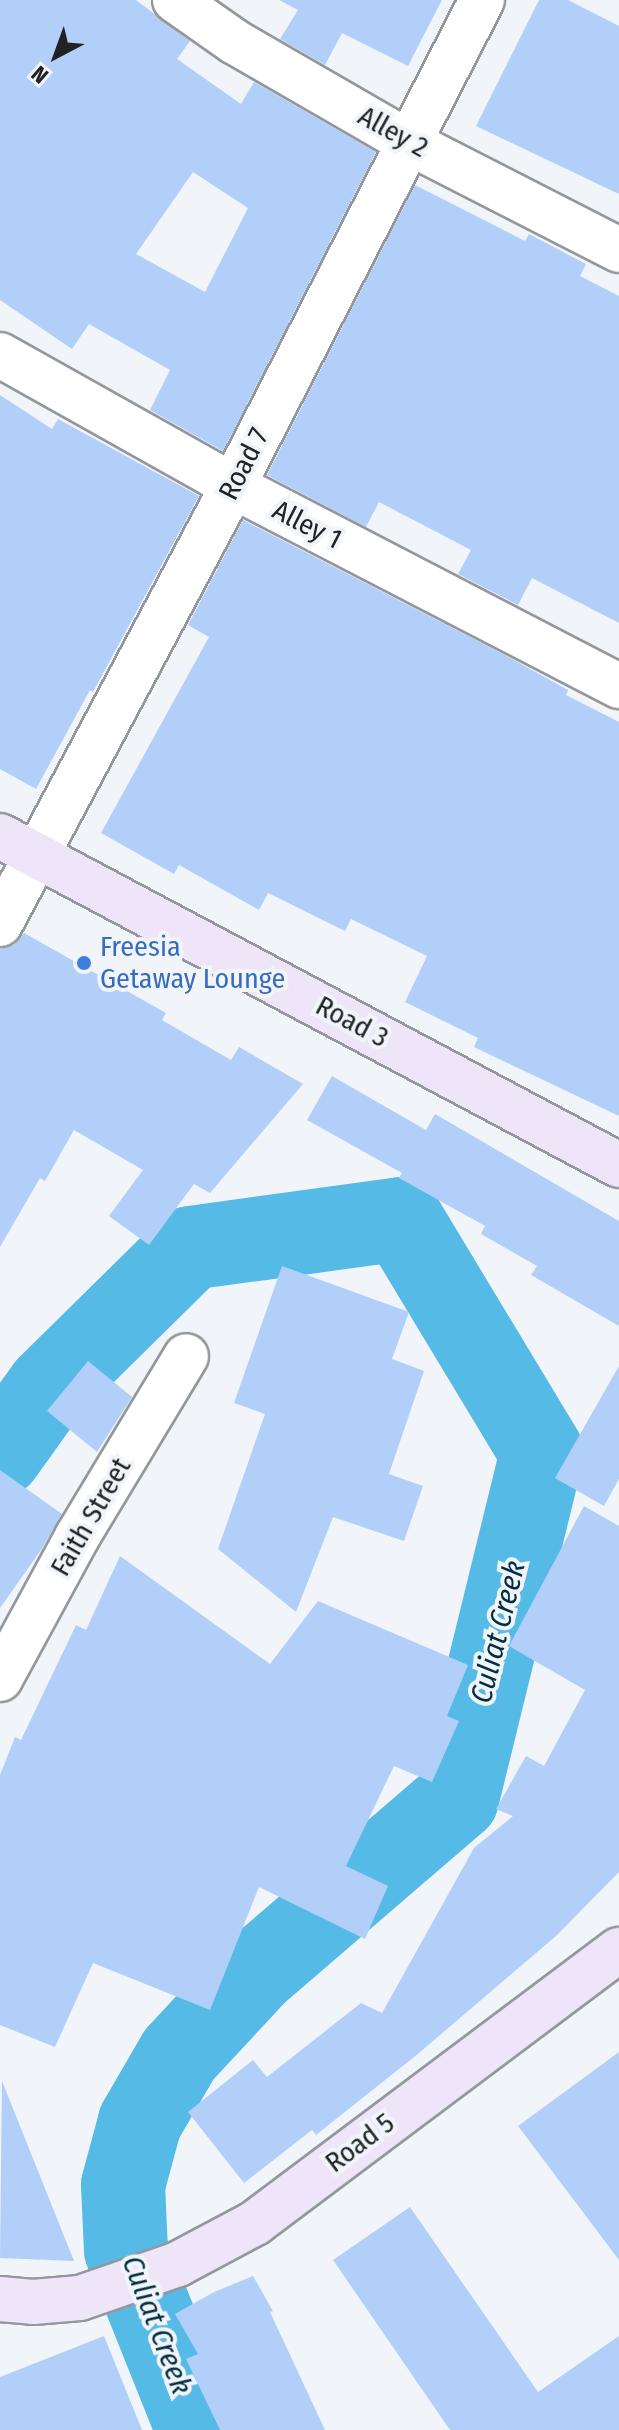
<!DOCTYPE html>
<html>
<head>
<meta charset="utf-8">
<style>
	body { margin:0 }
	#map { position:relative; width:619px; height:2430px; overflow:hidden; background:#f1f5fa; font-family:"Fira Sans Condensed",sans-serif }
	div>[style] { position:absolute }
	.river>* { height:84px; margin:-42px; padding:0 42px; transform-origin:42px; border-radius:42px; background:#56bae6 }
	.building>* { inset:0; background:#b1cff9 }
	.roads { filter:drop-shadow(2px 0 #94979c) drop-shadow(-2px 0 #94979c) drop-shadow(0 2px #94979c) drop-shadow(0 -2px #94979c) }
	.street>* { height:44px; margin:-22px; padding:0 22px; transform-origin:22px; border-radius:22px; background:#fff }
	.secondary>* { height:44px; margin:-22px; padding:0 22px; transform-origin:22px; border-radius:22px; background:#eee6f8 }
	.dots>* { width:22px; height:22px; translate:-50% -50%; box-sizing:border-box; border:4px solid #f1f5fa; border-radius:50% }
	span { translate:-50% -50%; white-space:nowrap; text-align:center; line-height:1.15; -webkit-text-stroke:8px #f1f5fa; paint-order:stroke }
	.street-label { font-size:28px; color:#202224 }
	.shop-label { font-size:28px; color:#366cbe }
	.left { translate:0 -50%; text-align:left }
	.water-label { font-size:30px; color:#002f41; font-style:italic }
	.north { position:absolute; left:16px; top:16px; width:80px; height:80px; -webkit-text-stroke:6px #f1f5fa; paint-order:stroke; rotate:221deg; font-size:22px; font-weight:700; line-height:32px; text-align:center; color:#202224 }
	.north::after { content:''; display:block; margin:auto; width:28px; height:36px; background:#202224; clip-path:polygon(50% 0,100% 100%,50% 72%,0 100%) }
</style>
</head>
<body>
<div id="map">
	<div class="river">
		<div style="left:0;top:1455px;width:82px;rotate:-54.4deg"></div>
		<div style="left:48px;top:1388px;width:199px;rotate:-44.6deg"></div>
		<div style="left:190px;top:1248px;width:213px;rotate:-7.8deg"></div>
		<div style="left:401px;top:1219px;width:273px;rotate:58.9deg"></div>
		<div style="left:542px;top:1453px;width:356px;rotate:103.8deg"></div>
		<div style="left:457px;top:1799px;width:265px;rotate:139.3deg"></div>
		<div style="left:256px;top:1972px;width:113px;rotate:132.9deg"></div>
		<div style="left:179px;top:2055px;width:78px;rotate:120.2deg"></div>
		<div style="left:140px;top:2122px;width:65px;rotate:105.1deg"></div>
		<div style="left:123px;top:2185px;width:65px;rotate:87.4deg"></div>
		<div style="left:126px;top:2250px;width:194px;rotate:68.2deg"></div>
	</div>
	<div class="building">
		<div style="clip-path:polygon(evenodd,0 0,136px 0,190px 41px,177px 59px,241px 104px,254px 82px,376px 152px,223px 451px,150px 410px,170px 370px,89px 324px,72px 349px,0 300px,0 0,193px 172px,248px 208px,205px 292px,136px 254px,193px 172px)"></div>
		<div style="clip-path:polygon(279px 0,442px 0,408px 66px,342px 33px,325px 65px,280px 39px,298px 10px)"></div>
		<div style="clip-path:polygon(539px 0,568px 0,619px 26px,619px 194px,476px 126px)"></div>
		<div style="clip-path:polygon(415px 185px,525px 241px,529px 234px,586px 264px,580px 276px,619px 296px,619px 623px,532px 578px,518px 605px,458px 574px,471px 550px,379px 502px,366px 527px,267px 475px)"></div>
		<div style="clip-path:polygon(0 395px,52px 429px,58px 419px,199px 496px,93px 692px,90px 690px,36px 789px,0 769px)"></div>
		<div style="clip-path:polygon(243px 520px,501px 653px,568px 690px,566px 695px,619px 722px,619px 1116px,474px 1047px,478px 1038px,405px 1002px,427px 956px,351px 919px,345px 931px,268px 893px,259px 910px,179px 865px,174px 874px,101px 833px,209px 637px,188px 625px)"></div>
		<div style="clip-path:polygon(24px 933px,166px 1013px,162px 1020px,231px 1060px,239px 1047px,303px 1084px,210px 1193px,194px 1184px,149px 1245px,109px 1216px,143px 1170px,74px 1130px,45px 1181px,40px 1178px,0 1247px,0 949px,14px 945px)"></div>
		<div style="clip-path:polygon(332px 1076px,426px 1130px,435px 1114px,619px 1221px,619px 1326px,531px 1275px,537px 1266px,481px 1234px,485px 1226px,399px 1178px,402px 1173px,307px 1120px)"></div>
		<div style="clip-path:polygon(282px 1266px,409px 1312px,392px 1359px,424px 1371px,389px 1474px,423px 1486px,404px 1541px,333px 1517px,296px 1612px,218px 1549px,265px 1414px,234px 1403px)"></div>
		<div style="clip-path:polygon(88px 1361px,132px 1397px,97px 1452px,47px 1411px)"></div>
		<div style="clip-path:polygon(619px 1366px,619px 1479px,604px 1506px,555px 1478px)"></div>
		<div style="clip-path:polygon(0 1470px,62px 1514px,41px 1550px,0 1608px)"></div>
		<div style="clip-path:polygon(584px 1506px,619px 1526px,619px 1872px,556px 1936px,419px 2053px,316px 2135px,312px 2130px,244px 2183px,188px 2112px,253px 2060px,267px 2077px,361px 2003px,382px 2013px,474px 1848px,513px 1816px,496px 1809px,526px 1756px,544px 1766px,585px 1690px,509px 1646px)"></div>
		<div style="clip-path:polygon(120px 1556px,270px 1664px,318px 1601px,468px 1665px,447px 1716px,459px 1721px,432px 1782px,394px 1766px,346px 1866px,388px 1886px,365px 1939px,259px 1887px,210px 2010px,93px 1963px,55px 2047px,0 2025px,0 1775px,15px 1737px,21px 1740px,76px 1625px,86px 1630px)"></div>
		<div style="clip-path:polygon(619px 2052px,619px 2260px,518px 2126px)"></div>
		<div style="clip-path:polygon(2px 2081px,74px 2261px,0 2258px)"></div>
		<div style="clip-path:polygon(410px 2207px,538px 2392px,619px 2336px,619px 2430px,450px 2430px,333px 2260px)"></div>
		<div style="clip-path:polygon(253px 2276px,273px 2311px,270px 2312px,325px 2430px,220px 2430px,186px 2359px,198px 2354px,175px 2314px,214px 2292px)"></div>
		<div style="clip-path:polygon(104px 2336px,142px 2430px,0 2430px,0 2377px)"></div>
	</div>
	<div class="roads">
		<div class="street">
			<div style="left:175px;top:0;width:73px;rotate:35deg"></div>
			<div style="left:235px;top:42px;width:200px;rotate:30deg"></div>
			<div style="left:408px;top:142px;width:237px;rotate:27.1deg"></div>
			<div style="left:0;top:355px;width:267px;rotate:29.3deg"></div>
			<div style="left:233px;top:486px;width:435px;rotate:27.4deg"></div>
			<div style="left:0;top:924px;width:496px;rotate:-62deg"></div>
			<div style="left:233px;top:486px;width:546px;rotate:-62.87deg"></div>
			<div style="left:0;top:1679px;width:162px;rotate:-61.5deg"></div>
			<div style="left:77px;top:1537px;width:211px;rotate:-58.9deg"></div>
		</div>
		<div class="secondary">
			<div style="left:0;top:836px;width:701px;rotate:27.99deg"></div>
			<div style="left:0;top:2299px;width:33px;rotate:5deg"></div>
			<div style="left:33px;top:2302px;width:47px;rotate:-4.9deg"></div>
			<div style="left:80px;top:2298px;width:104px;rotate:-19.1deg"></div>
			<div style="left:178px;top:2264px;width:87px;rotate:-28deg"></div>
			<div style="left:255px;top:2223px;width:455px;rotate:-36.9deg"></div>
		</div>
	</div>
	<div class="dots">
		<div style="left:84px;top:963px;background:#3f7fe0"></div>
	</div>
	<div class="street-label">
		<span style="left:393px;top:132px;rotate:29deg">Alley 2</span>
		<span style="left:244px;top:464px;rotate:-63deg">Road 7</span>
		<span style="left:307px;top:525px;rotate:27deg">Alley 1</span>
		<span style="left:352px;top:1022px;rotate:28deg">Road 3</span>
		<span style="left:91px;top:1517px;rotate:-60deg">Faith Street</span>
		<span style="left:360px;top:2143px;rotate:-37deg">Road 5</span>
	</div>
	<div class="shop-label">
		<span class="left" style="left:100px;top:963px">Freesia<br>Getaway Lounge</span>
	</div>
	<div class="water-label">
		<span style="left:498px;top:1632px;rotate:-76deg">Culiat Creek</span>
		<span style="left:157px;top:2325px;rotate:69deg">Culiat Creek</span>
	</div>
	<div class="north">N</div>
</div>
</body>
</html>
